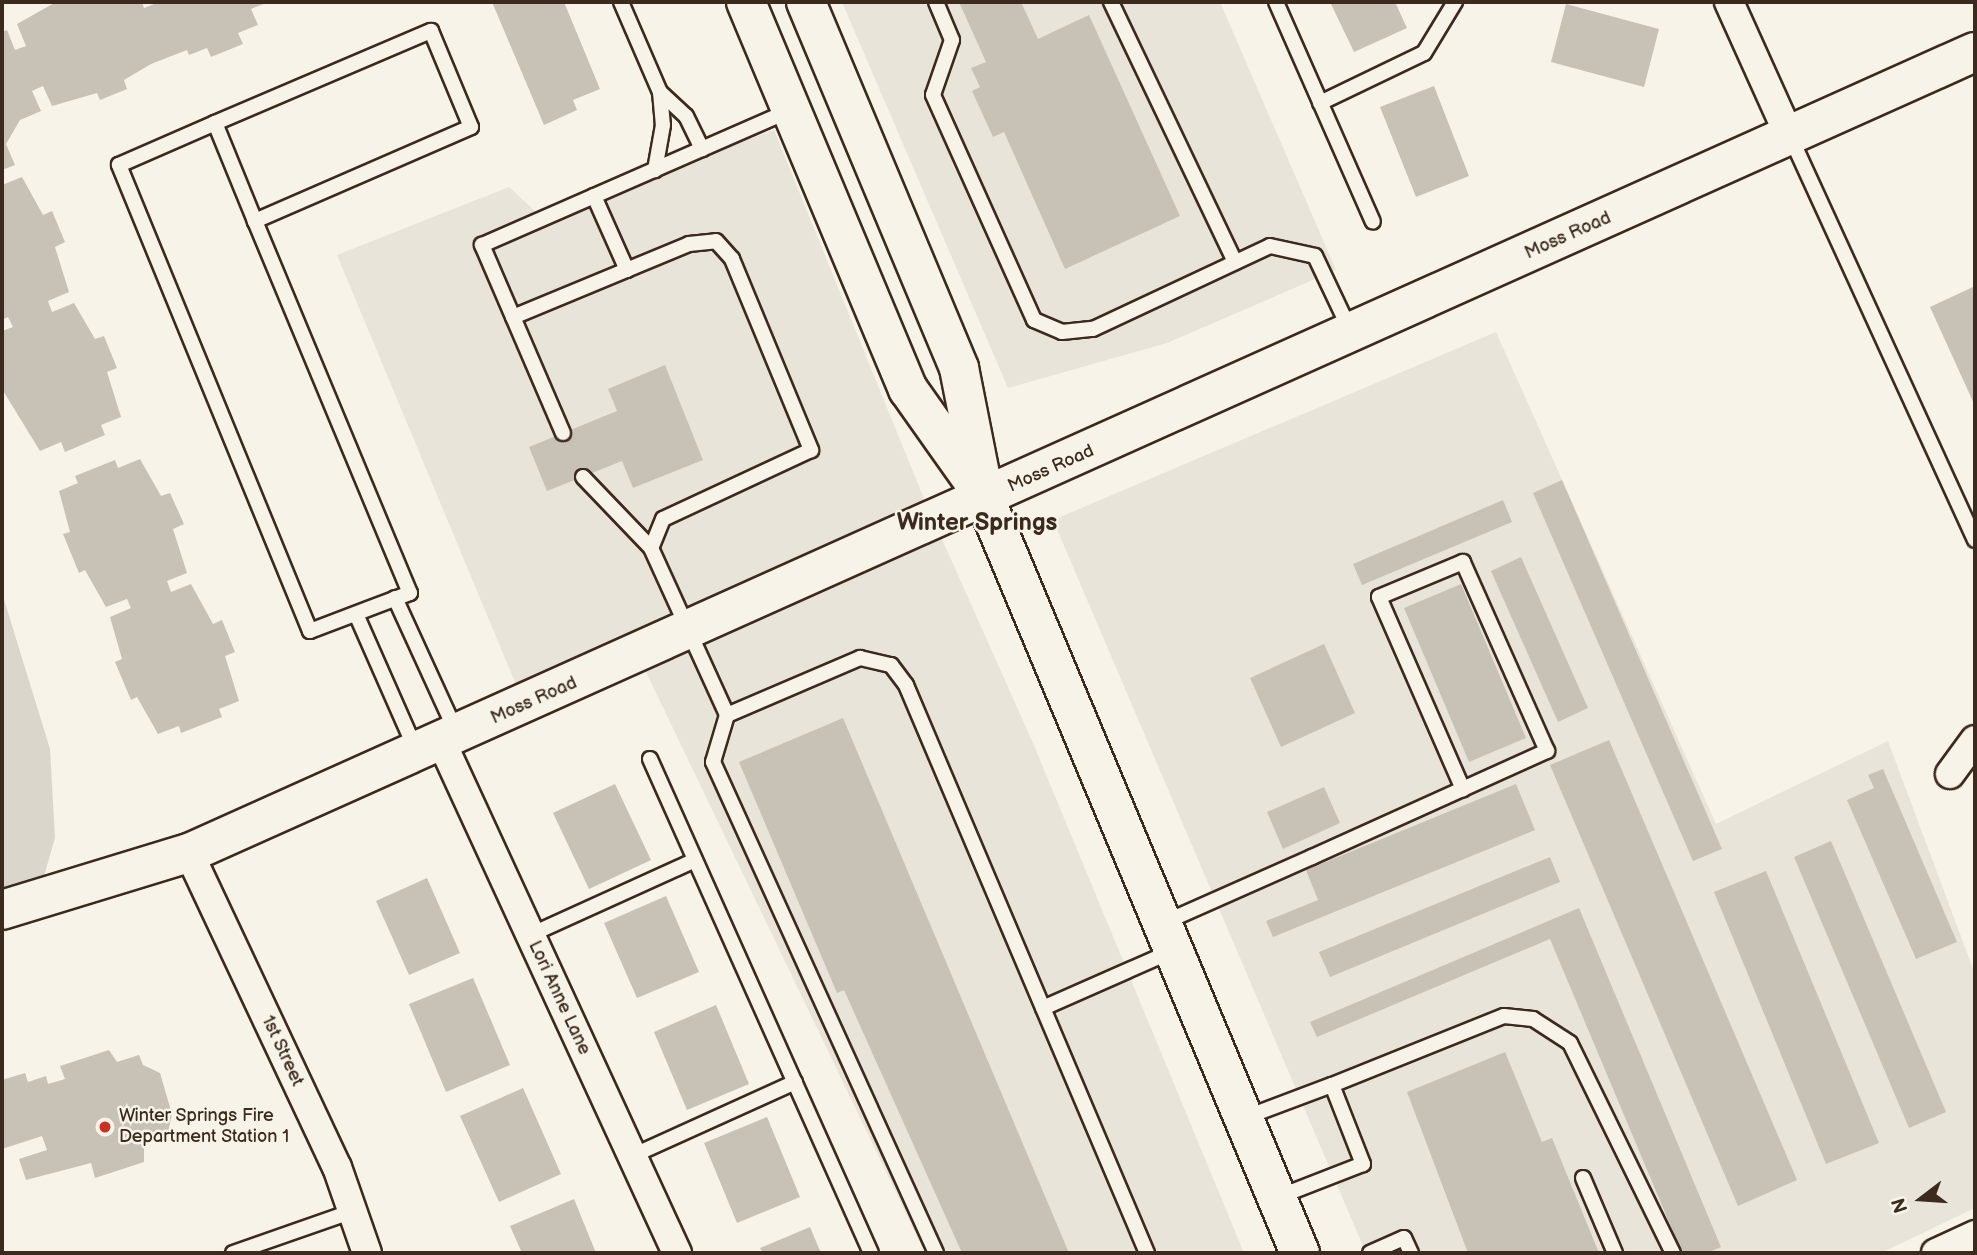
<!DOCTYPE html>
<html>
<head>
<meta charset="utf-8">
<style>
	body { margin:0 }
	#map { position:relative; width:1977px; height:1255px; overflow:hidden; background:#f7f3e8; font-family:"Balsamiq Sans",sans-serif }
	div>[style] { position:absolute }
	.built>* { inset:0; background:#e9e4d9 }
	.green>* { inset:0; background:#dbd6cb }
	.building>* { inset:0; background:#c8c1b6 }
	.roads { filter:drop-shadow(2px 0 #3b2a1e) drop-shadow(-2px 0 #3b2a1e) drop-shadow(0 2px #3b2a1e) drop-shadow(0 -2px #3b2a1e) }
	.lane>* { height:14px; margin:-7px; padding:0 7px; transform-origin:7px; border-radius:7px; background:#f7f3e8 }
	.street>* { height:28px; margin:-14px; padding:0 14px; transform-origin:14px; border-radius:14px; background:#f7f3e8 }
	.secondary>* { height:38px; margin:-19px; padding:0 19px; transform-origin:19px; border-radius:19px; background:#f7f3e8 }
	.primary>* { height:38px; margin:-19px; padding:0 19px; transform-origin:19px; border-radius:19px; background:#f7f3e8 }
	.dots>* { width:19px; height:19px; translate:-50% -50%; box-sizing:border-box; border:4px solid #f7f3e8; border-radius:50% }
	span { translate:-50% -50%; white-space:nowrap; text-align:center; line-height:1.15; -webkit-text-stroke:5px #f7f3e8; paint-order:stroke }
	.street-label { font-size:18px; color:#3b2a1e }
	.poi-label { font-size:18px; color:#3b2a1e }
	.left { translate:0 -50%; text-align:left }
	.district-label { font-size:24px; color:#3b2a1e; font-weight:700 }
	.frame { position:absolute; inset:0; border:4px solid #3b2a1e; pointer-events:none }
	.north { position:absolute; left:1886px; top:1164px; width:70px; height:70px; -webkit-text-stroke:5px #f7f3e8; paint-order:stroke; rotate:253deg; font-size:19px; font-weight:700; line-height:28px; text-align:center; color:#3b2a1e }
	.north::after { content:''; display:block; margin:auto; width:24px; height:32px; background:#3b2a1e; clip-path:polygon(50% 0,100% 100%,50% 72%,0 100%) }
</style>
</head>
<body>
<div id="map">
	<div class="built">
		<div style="clip-path:polygon(842px 2px,1220px 2px,1336px 270px,1167px 343px,1008px 388px)"></div>
		<div style="clip-path:polygon(774px 130px,927px 506px,517px 687px,337px 255px,509px 187px,536px 212px)"></div>
		<div style="clip-path:polygon(1496px 332px,1716px 824px,1888px 741px,1975px 974px,1975px 1208px,1881px 1253px,1366px 1253px,1053px 520px)"></div>
		<div style="clip-path:polygon(941px 537px,1033px 743px,1244px 1253px,925px 1253px,645px 670px)"></div>
	</div>
	<div class="green">
		<div style="clip-path:polygon(2px 593px,50px 749px,55px 838px,44px 876px,2px 891px)"></div>
	</div>
	<div class="building">
		<div style="clip-path:polygon(56px 2px,142px 2px,144px 8px,159px 2px,269px 2px,251px 9px,258px 25px,238px 33px,243px 44px,211px 57px,207px 48px,189px 55px,187px 50px,151px 64px,124px 80px,127px 89px,100px 100px,97px 93px,52px 106px,43px 86px,32px 91px,41px 111px,20px 120px,6px 144px,15px 165px,2px 170px,2px 32px,7px 30px,15px 50px,26px 46px,17px 24px)"></div>
		<div style="clip-path:polygon(492px 2px,564px 2px,600px 89px,573px 100px,577px 110px,544px 125px)"></div>
		<div style="clip-path:polygon(959px 2px,1021px 2px,1038px 39px,1089px 15px,1180px 216px,1065px 269px,1004px 132px,993px 137px,972px 91px,980px 87px,971px 68px,986px 62px)"></div>
		<div style="clip-path:polygon(1330px 2px,1395px 2px,1407px 28px,1354px 52px)"></div>
		<div style="clip-path:polygon(1566px 4px,1659px 29px,1644px 87px,1551px 62px)"></div>
		<div style="clip-path:polygon(1434px 86px,1469px 176px,1416px 197px,1380px 107px)"></div>
		<div style="clip-path:polygon(22px 177px,43px 215px,52px 211px,65px 242px,55px 247px,69px 292px,48px 301px,52px 312px,74px 303px,95px 339px,104px 336px,117px 368px,107px 372px,121px 417px,101px 425px,105px 435px,65px 452px,61px 442px,40px 451px,2px 389px,2px 331px,13px 327px,8px 317px,2px 320px,2px 185px)"></div>
		<div style="clip-path:polygon(1975px 286px,1975px 406px,1930px 307px)"></div>
		<div style="clip-path:polygon(665px 365px,703px 460px,633px 488px,622px 461px,547px 491px,529px 447px,617px 411px,608px 389px)"></div>
		<div style="clip-path:polygon(140px 459px,161px 496px,170px 493px,184px 524px,173px 529px,187px 573px,167px 581px,171px 592px,191px 584px,213px 624px,222px 620px,235px 652px,225px 656px,239px 701px,219px 709px,222px 717px,181px 733px,179px 726px,158px 734px,137px 697px,131px 700px,115px 662px,122px 659px,110px 617px,131px 608px,127px 599px,106px 607px,85px 570px,79px 573px,63px 534px,70px 532px,59px 491px,78px 483px,75px 476px,115px 460px,118px 468px)"></div>
		<div style="clip-path:polygon(1562px 480px,1722px 849px,1693px 861px,1533px 493px)"></div>
		<div style="clip-path:polygon(1503px 500px,1512px 522px,1362px 585px,1353px 564px)"></div>
		<div style="clip-path:polygon(1521px 557px,1588px 708px,1558px 722px,1491px 571px)"></div>
		<div style="clip-path:polygon(1461px 584px,1526px 738px,1469px 762px,1404px 608px)"></div>
		<div style="clip-path:polygon(1324px 644px,1355px 713px,1281px 747px,1250px 678px)"></div>
		<div style="clip-path:polygon(843px 718px,1069px 1253px,962px 1253px,844px 990px,837px 993px,739px 762px)"></div>
		<div style="clip-path:polygon(1609px 740px,1797px 1180px,1738px 1206px,1550px 765px)"></div>
		<div style="clip-path:polygon(1883px 769px,1957px 942px,1916px 959px,1847px 800px,1874px 788px,1868px 775px)"></div>
		<div style="clip-path:polygon(615px 784px,651px 860px,589px 889px,553px 813px)"></div>
		<div style="clip-path:polygon(1516px 784px,1535px 830px,1273px 937px,1266px 921px,1318px 900px,1306px 870px)"></div>
		<div style="clip-path:polygon(1324px 787px,1340px 823px,1283px 849px,1267px 812px)"></div>
		<div style="clip-path:polygon(1831px 841px,1946px 1112px,1909px 1128px,1794px 857px)"></div>
		<div style="clip-path:polygon(1550px 857px,1560px 882px,1330px 977px,1319px 952px)"></div>
		<div style="clip-path:polygon(1766px 871px,1879px 1143px,1826px 1164px,1714px 892px)"></div>
		<div style="clip-path:polygon(427px 878px,460px 953px,409px 975px,376px 901px)"></div>
		<div style="clip-path:polygon(666px 896px,699px 972px,637px 998px,604px 923px)"></div>
		<div style="clip-path:polygon(1579px 908px,1721px 1247px,1707px 1253px,1682px 1253px,1550px 939px,1317px 1037px,1310px 1022px)"></div>
		<div style="clip-path:polygon(473px 978px,510px 1065px,446px 1092px,409px 1004px)"></div>
		<div style="clip-path:polygon(716px 1005px,749px 1084px,687px 1110px,654px 1032px)"></div>
		<div style="clip-path:polygon(109px 1050px,117px 1062px,139px 1055px,143px 1065px,160px 1073px,172px 1114px,167px 1137px,144px 1143px,144px 1162px,95px 1178px,91px 1163px,26px 1180px,19px 1159px,47px 1150px,42px 1136px,2px 1149px,2px 1080px,25px 1073px,28px 1082px,46px 1076px,48px 1084px,65px 1079px,60px 1066px)"></div>
		<div style="clip-path:polygon(1505px 1052px,1542px 1142px,1552px 1138px,1599px 1253px,1468px 1253px,1407px 1092px)"></div>
		<div style="clip-path:polygon(523px 1088px,561px 1174px,499px 1202px,460px 1116px)"></div>
		<div style="clip-path:polygon(767px 1117px,800px 1197px,737px 1223px,704px 1143px)"></div>
		<div style="clip-path:polygon(574px 1199px,596px 1253px,522px 1253px,510px 1226px)"></div>
		<div style="clip-path:polygon(810px 1227px,821px 1253px,763px 1253px,760px 1248px)"></div>
	</div>
	<div class="roads">
		<div class="lane">
			<div style="left:621px;top:2px;width:98px;rotate:66.6deg"></div>
			<div style="left:660px;top:92px;width:33px;rotate:85deg"></div>
			<div style="left:663px;top:125px;width:46px;rotate:100.1deg"></div>
			<div style="left:936px;top:2px;width:41px;rotate:67.2deg"></div>
			<div style="left:952px;top:40px;width:58px;rotate:109.1deg"></div>
			<div style="left:933px;top:95px;width:247px;rotate:65.8deg"></div>
			<div style="left:1034px;top:320px;width:30px;rotate:23deg"></div>
			<div style="left:1062px;top:332px;width:31px;rotate:-6deg"></div>
			<div style="left:1093px;top:329px;width:195px;rotate:-25.1deg"></div>
			<div style="left:1270px;top:246px;width:46px;rotate:12.5deg"></div>
			<div style="left:1315px;top:256px;width:84px;rotate:64.7deg"></div>
			<div style="left:1111px;top:2px;width:288px;rotate:64.5deg"></div>
			<div style="left:1276px;top:2px;width:240px;rotate:66.2deg"></div>
			<div style="left:660px;top:92px;width:35px;rotate:43deg"></div>
			<div style="left:686px;top:116px;width:37px;rotate:64deg"></div>
			<div style="left:1320px;top:103px;width:115px;rotate:-25.7deg"></div>
			<div style="left:1424px;top:53px;width:60px;rotate:-58.7deg"></div>
			<div style="left:215px;top:123px;width:106px;rotate:67.8deg"></div>
			<div style="left:255px;top:221px;width:403px;rotate:67.4deg"></div>
			<div style="left:410px;top:593px;width:107px;rotate:159.2deg"></div>
			<div style="left:310px;top:631px;width:504px;rotate:-112.29deg"></div>
			<div style="left:119px;top:165px;width:105px;rotate:-23.6deg"></div>
			<div style="left:215px;top:123px;width:235px;rotate:-23.1deg"></div>
			<div style="left:431px;top:31px;width:104px;rotate:67.4deg"></div>
			<div style="left:471px;top:127px;width:236px;rotate:156.5deg"></div>
			<div style="left:1791px;top:138px;width:442px;rotate:65.4deg"></div>
			<div style="left:594px;top:196px;width:81px;rotate:66deg"></div>
			<div style="left:513px;top:317px;width:191px;rotate:-22.5deg"></div>
			<div style="left:689px;top:244px;width:27px;rotate:-6deg"></div>
			<div style="left:716px;top:241px;width:24px;rotate:48deg"></div>
			<div style="left:732px;top:259px;width:207px;rotate:67.5deg"></div>
			<div style="left:811px;top:450px;width:163px;rotate:155deg"></div>
			<div style="left:663px;top:519px;width:31px;rotate:112deg"></div>
			<div style="left:563px;top:433px;width:205px;rotate:-113.3deg"></div>
			<div style="left:482px;top:245px;width:337px;rotate:-23.6deg"></div>
			<div style="left:583px;top:477px;width:98px;rotate:46.2deg"></div>
			<div style="left:651px;top:548px;width:183px;rotate:65.5deg"></div>
			<div style="left:727px;top:715px;width:145px;rotate:-23.2deg"></div>
			<div style="left:860px;top:658px;width:32px;rotate:13deg"></div>
			<div style="left:891px;top:665px;width:25px;rotate:53deg"></div>
			<div style="left:906px;top:685px;width:617px;rotate:67.01deg"></div>
			<div style="left:395px;top:598px;width:146px;rotate:65.4deg"></div>
			<div style="left:356px;top:614px;width:149px;rotate:66.2deg"></div>
			<div style="left:727px;top:715px;width:49px;rotate:106.6deg"></div>
			<div style="left:713px;top:762px;width:539px;rotate:65.57deg"></div>
			<div style="left:650px;top:759px;width:541px;rotate:65.9deg"></div>
			<div style="left:1163px;top:923px;width:163px;rotate:-23.9deg"></div>
			<div style="left:1312px;top:857px;width:258px;rotate:-24.3deg"></div>
			<div style="left:1547px;top:751px;width:207px;rotate:-114deg"></div>
			<div style="left:1463px;top:562px;width:91px;rotate:157.4deg"></div>
			<div style="left:1379px;top:597px;width:210px;rotate:66.4deg"></div>
			<div style="left:530px;top:935px;width:181px;rotate:-24.4deg"></div>
			<div style="left:1043px;top:1008px;width:141px;rotate:-23.8deg"></div>
			<div style="left:1332px;top:1085px;width:185px;rotate:-21.9deg"></div>
			<div style="left:1504px;top:1016px;width:29px;rotate:6deg"></div>
			<div style="left:1533px;top:1019px;width:44px;rotate:33deg"></div>
			<div style="left:1570px;top:1043px;width:234px;rotate:63.9deg"></div>
			<div style="left:1244px;top:1118px;width:94px;rotate:-20.6deg"></div>
			<div style="left:1332px;top:1085px;width:85px;rotate:68.6deg"></div>
			<div style="left:1363px;top:1164px;width:91px;rotate:158.8deg"></div>
			<div style="left:632px;top:1156px;width:179px;rotate:-24.4deg"></div>
			<div style="left:1583px;top:1178px;width:82px;rotate:66.9deg"></div>
			<div style="left:233px;top:1253px;width:127px;rotate:-19.3deg"></div>
			<div style="left:1370px;top:1253px;width:37px;rotate:-24deg"></div>
			<div style="left:1404px;top:1238px;width:17px;rotate:65deg"></div>
		</div>
		<div class="street">
			<div style="left:1729px;top:2px;width:148px;rotate:65.7deg"></div>
			<div style="left:442px;top:743px;width:562px;rotate:65.26deg"></div>
			<div style="left:1950px;top:774px;width:42px;rotate:-53.7deg"></div>
			<div style="left:189px;top:853px;width:347px;rotate:64.8deg"></div>
			<div style="left:337px;top:1167px;width:91px;rotate:70.8deg"></div>
			<div style="left:1936px;top:1253px;width:43px;rotate:-24.8deg"></div>
		</div>
		<div class="secondary">
			<div style="left:2px;top:910px;width:195px;rotate:-17deg"></div>
			<div style="left:189px;top:853px;width:1957px;rotate:-24.16deg"></div>
		</div>
		<div class="primary">
			<div style="left:746px;top:2px;width:420px;rotate:67.3deg"></div>
			<div style="left:908px;top:389px;width:121px;rotate:54.7deg"></div>
			<div style="left:806px;top:2px;width:397px;rotate:67.3deg"></div>
			<div style="left:959px;top:368px;width:134px;rotate:78.8deg"></div>
			<div style="left:985px;top:499px;width:817px;rotate:67.33deg"></div>
		</div>
	</div>
	<div class="dots">
		<div style="left:105px;top:1127px;background:#c8321e"></div>
	</div>
	<div class="street-label">
		<span style="left:1568px;top:236px;rotate:-24deg">Moss Road</span>
		<span style="left:1051px;top:469px;rotate:-24deg">Moss Road</span>
		<span style="left:534px;top:701px;rotate:-24deg">Moss Road</span>
		<span style="left:559px;top:998px;rotate:65deg">Lori Anne Lane</span>
		<span style="left:282px;top:1051px;rotate:65deg">1st Street</span>
	</div>
	<div class="poi-label">
		<span class="left" style="left:119px;top:1127px">Winter Springs Fire<br>Department Station 1</span>
	</div>
	<div class="district-label">
		<span style="left:977px;top:523px">Winter Springs</span>
	</div>
	<div class="frame"></div>
	<div class="north">N</div>
</div>
</body>
</html>
